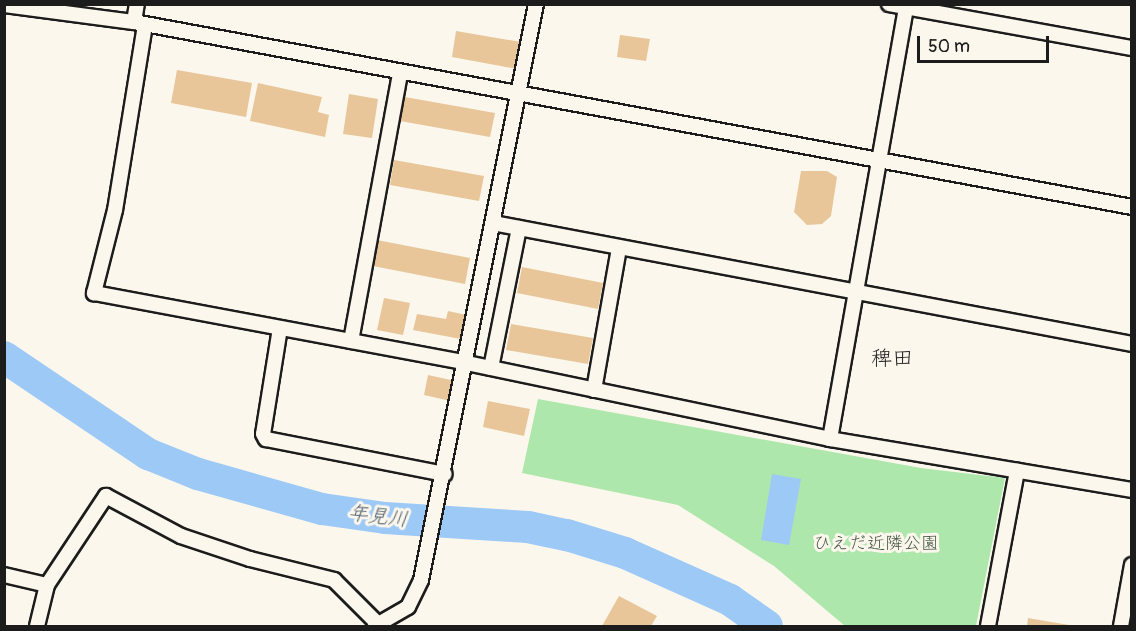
<!DOCTYPE html>
<html>
<head>
<meta charset="utf-8">
<style>
	body { margin:0 }
	#map { position:relative; width:1136px; height:631px; overflow:hidden; background:#fbf7ec; font-family:Pangolin,"Klee One",sans-serif }
	div>[style] { position:absolute }
	.green>* { inset:0; background:#aee7ab }
	.water>* { inset:0; background:#9dc9f7 }
	.river>* { height:32px; margin:-16px; padding:0 16px; transform-origin:16px; border-radius:16px; background:#9dc9f7 }
	.building>* { inset:0; background:#e8c69a }
	.roads { filter:drop-shadow(2px 0 #1c1c1c) drop-shadow(-2px 0 #1c1c1c) drop-shadow(0 2px #1c1c1c) drop-shadow(0 -2px #1c1c1c) }
	.street>* { height:14px; margin:-7px; padding:0 7px; transform-origin:7px; border-radius:7px; background:#fbf7ec }
	span { translate:-50% -50%; white-space:nowrap; text-align:center; line-height:1.15; -webkit-text-stroke:6px #fbf7ec; paint-order:stroke }
	.park-label { font-size:18px; color:#485947 }
	.water-label { font-size:20px; color:#495969; font-style:italic }
	.quarter-label { font-size:21px; color:#1c1c1c }
	.frame { position:absolute; inset:0; border:6px solid #1c1c1c; pointer-events:none }
	.scale { position:absolute; left:917px; top:36px; width:132px; height:27px; box-sizing:border-box; border:3px solid #1c1c1c; border-top:0; padding-left:8px; font-size:18px; line-height:21px; white-space:nowrap; color:#1c1c1c; -webkit-text-stroke:4px #fbf7ec; paint-order:stroke }
</style>
</head>
<body>
<div id="map">
	<div class="green">
		<div style="clip-path:polygon(538px 399px,921px 468px,1005px 478px,976px 626px,845px 626px,774px 566px,678px 505px,522px 473px)"></div>
	</div>
	<div class="water">
		<div style="clip-path:polygon(772px 474px,801px 479px,789px 545px,761px 540px)"></div>
	</div>
	<div class="river">
		<div style="left:4px;top:357px;width:174px;rotate:34deg"></div>
		<div style="left:148px;top:454px;width:54px;rotate:21.8deg"></div>
		<div style="left:198px;top:474px;width:129px;rotate:15.8deg"></div>
		<div style="left:322px;top:509px;width:64px;rotate:8.1deg"></div>
		<div style="left:385px;top:518px;width:143px;rotate:3.6deg"></div>
		<div style="left:528px;top:527px;width:40px;rotate:12deg"></div>
		<div style="left:567px;top:535px;width:61px;rotate:17.2deg"></div>
		<div style="left:625px;top:553px;width:115px;rotate:24.1deg"></div>
		<div style="left:730px;top:600px;width:45px;rotate:35.1deg"></div>
	</div>
	<div class="building">
		<div style="clip-path:polygon(456px 31px,521px 42px,517px 69px,452px 57px)"></div>
		<div style="clip-path:polygon(620px 35px,650px 39px,646px 61px,617px 57px)"></div>
		<div style="clip-path:polygon(177px 70px,252px 83px,246px 117px,171px 103px)"></div>
		<div style="clip-path:polygon(258px 83px,322px 97px,318px 112px,329px 115px,325px 137px,250px 121px)"></div>
		<div style="clip-path:polygon(349px 94px,378px 99px,372px 138px,343px 134px)"></div>
		<div style="clip-path:polygon(405px 97px,495px 113px,490px 137px,400px 121px)"></div>
		<div style="clip-path:polygon(394px 160px,484px 176px,479px 201px,390px 185px)"></div>
		<div style="clip-path:polygon(801px 171px,827px 171px,837px 177px,831px 216px,822px 224px,807px 225px,794px 212px)"></div>
		<div style="clip-path:polygon(377px 240px,470px 258px,465px 284px,373px 266px)"></div>
		<div style="clip-path:polygon(522px 267px,603px 283px,598px 309px,517px 293px)"></div>
		<div style="clip-path:polygon(384px 298px,410px 303px,403px 335px,377px 330px)"></div>
		<div style="clip-path:polygon(448px 311px,471px 316px,466px 340px,413px 330px,417px 314px,446px 319px)"></div>
		<div style="clip-path:polygon(511px 324px,593px 338px,588px 364px,506px 350px)"></div>
		<div style="clip-path:polygon(428px 375px,460px 382px,455px 402px,424px 395px)"></div>
		<div style="clip-path:polygon(488px 401px,530px 409px,524px 436px,483px 427px)"></div>
		<div style="clip-path:polygon(619px 596px,657px 616px,651px 626px,602px 626px)"></div>
		<div style="clip-path:polygon(1028px 618px,1069px 625px,1069px 626px,1027px 626px)"></div>
	</div>
	<div class="roads">
		<div class="street">
			<div style="left:889px;top:4px;width:247px;rotate:10.3deg"></div>
			<div style="left:4px;top:5px;width:131px;rotate:7.5deg"></div>
			<div style="left:134px;top:22px;width:1015px;rotate:10.5deg"></div>
			<div style="left:134px;top:22px;width:18px;rotate:-81deg"></div>
			<div style="left:145px;top:25px;width:187px;rotate:99.2deg"></div>
			<div style="left:115px;top:210px;width:86px;rotate:104.2deg"></div>
			<div style="left:94px;top:293px;width:380px;rotate:10.6deg"></div>
			<div style="left:467px;top:363px;width:371px;rotate:11.8deg"></div>
			<div style="left:830px;top:439px;width:306px;rotate:9.6deg"></div>
			<div style="left:493px;top:223px;width:650px;rotate:10.72deg"></div>
			<div style="left:280px;top:328px;width:107px;rotate:99.1deg"></div>
			<div style="left:263px;top:434px;width:6px;rotate:59deg"></div>
			<div style="left:266px;top:439px;width:182px;rotate:11.1deg"></div>
			<div style="left:351px;top:341px;width:272px;rotate:-79.6deg"></div>
			<div style="left:491px;top:368px;width:143px;rotate:-78.7deg"></div>
			<div style="left:594px;top:390px;width:144px;rotate:-80deg"></div>
			<div style="left:830px;top:439px;width:442px;rotate:-80deg"></div>
			<div style="left:4px;top:575px;width:44px;rotate:13.1deg"></div>
			<div style="left:47px;top:585px;width:42px;rotate:103.7deg"></div>
			<div style="left:47px;top:585px;width:107px;rotate:-56.5deg"></div>
			<div style="left:106px;top:496px;width:85px;rotate:28.1deg"></div>
			<div style="left:181px;top:536px;width:73px;rotate:18.4deg"></div>
			<div style="left:250px;top:559px;width:87px;rotate:14deg"></div>
			<div style="left:334px;top:580px;width:64px;rotate:45deg"></div>
			<div style="left:375px;top:626px;width:38px;rotate:-30deg"></div>
			<div style="left:408px;top:607px;width:30px;rotate:-64deg"></div>
			<div style="left:421px;top:580px;width:587px;rotate:-78.71deg"></div>
			<div style="left:988px;top:626px;width:158px;rotate:-79.4deg"></div>
			<div style="left:1121px;top:626px;width:62px;rotate:-79.8deg"></div>
		</div>
	</div>
	<div class="park-label">
		<span style="left:876px;top:544px">ひえだ近隣公園</span>
	</div>
	<div class="water-label">
		<span style="left:378px;top:516px;rotate:7deg">年見川</span>
	</div>
	<div class="quarter-label">
		<span style="left:892px;top:359px">稗田</span>
	</div>
	<div class="frame"></div>
	<div class="scale">50 m</div>
</div>
</body>
</html>
